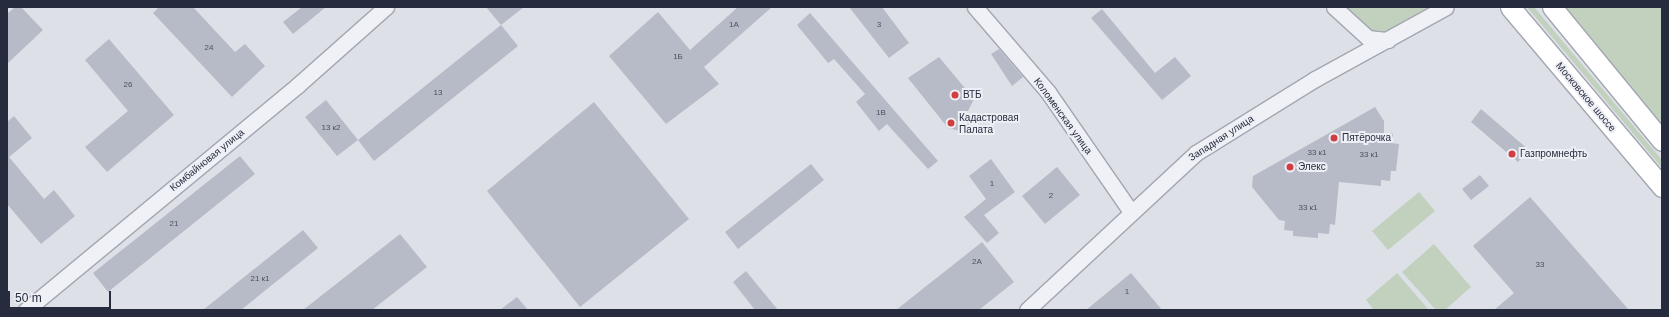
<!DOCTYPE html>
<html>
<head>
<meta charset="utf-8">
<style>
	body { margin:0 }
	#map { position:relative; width:1669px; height:317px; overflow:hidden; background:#dde0e7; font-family:Arial,sans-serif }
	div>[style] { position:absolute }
	.green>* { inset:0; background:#c1d1be }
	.building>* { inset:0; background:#b7bbc7 }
	.roads { filter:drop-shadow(1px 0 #a2a6b1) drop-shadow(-1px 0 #a2a6b1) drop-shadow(0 1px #a2a6b1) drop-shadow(0 -1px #a2a6b1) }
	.minor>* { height:15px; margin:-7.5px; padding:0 7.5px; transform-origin:7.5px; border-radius:7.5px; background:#f0f1f6 }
	.major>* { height:19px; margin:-9.5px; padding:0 9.5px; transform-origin:9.5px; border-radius:9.5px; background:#fff }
	.dots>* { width:11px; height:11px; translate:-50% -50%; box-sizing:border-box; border:2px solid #edeff5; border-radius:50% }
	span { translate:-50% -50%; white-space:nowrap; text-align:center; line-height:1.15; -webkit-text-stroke:4px #edeff5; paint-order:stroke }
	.number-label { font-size:8px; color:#4a5060 }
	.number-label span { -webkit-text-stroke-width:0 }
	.poi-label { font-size:10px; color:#262c3e }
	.left { translate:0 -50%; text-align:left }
	.street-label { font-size:10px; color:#262c3e }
	.frame { position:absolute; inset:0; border:8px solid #262c3e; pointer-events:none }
	.scale { position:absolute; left:8px; top:291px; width:103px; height:18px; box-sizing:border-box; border:2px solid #262c3e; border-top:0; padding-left:5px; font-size:12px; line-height:14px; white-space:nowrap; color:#262c3e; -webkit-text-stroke:3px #edeff5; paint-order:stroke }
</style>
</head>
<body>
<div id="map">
	<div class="green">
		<div style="clip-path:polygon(1342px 7px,1429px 7px,1391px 32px,1374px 34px)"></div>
		<div style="clip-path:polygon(1527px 7px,1534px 7px,1662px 160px,1662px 168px)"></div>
		<div style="clip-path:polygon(1554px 7px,1662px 7px,1662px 133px)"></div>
		<div style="clip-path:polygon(1419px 192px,1435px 211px,1388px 250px,1372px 231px)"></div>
		<div style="clip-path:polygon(1434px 244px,1471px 287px,1445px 310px,1436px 310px,1402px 272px)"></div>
		<div style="clip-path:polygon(1397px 273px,1429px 310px,1374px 310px,1366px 300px)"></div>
	</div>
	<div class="building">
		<div style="clip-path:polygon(15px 7px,21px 7px,43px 30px,7px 64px,7px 14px)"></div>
		<div style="clip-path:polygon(159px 7px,193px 7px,235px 52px,245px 44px,265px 66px,232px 97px,153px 13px)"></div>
		<div style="clip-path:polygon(302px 7px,326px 7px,293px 34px,283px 22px)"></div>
		<div style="clip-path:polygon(486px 7px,524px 7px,501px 25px)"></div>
		<div style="clip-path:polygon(738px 7px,772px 7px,704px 67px,719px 84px,666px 124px,609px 56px,658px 12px,690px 50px)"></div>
		<div style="clip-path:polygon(849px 7px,882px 7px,909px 43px,889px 58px)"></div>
		<div style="clip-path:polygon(1102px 9px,1155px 73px,1175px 57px,1191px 76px,1162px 100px,1091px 18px)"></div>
		<div style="clip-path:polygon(810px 13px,938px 161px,928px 169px,887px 124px,879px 131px,856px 102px,865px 94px,834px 59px,828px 63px,797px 25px)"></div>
		<div style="clip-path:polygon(501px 25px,518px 46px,374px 161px,358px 140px)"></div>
		<div style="clip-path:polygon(109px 39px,174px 115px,107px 172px,85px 147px,128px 111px,85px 60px)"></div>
		<div style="clip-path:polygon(999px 49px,1023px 77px,1012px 86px,991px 54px)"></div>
		<div style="clip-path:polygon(939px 57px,974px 99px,965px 117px,973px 126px,960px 131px,948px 128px,908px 78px)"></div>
		<div style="clip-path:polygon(326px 100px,358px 140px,337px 156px,305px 117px)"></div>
		<div style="clip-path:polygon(594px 102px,689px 219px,580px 307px,487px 191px)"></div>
		<div style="clip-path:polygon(1375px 107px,1384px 121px,1384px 133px,1393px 134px,1392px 143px,1399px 144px,1396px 171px,1391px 171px,1390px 181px,1381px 180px,1381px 186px,1339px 182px,1335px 225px,1330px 224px,1329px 234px,1318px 233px,1318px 238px,1293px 236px,1293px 231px,1284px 230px,1285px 221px,1279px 220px,1252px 187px,1253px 176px)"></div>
		<div style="clip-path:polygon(1481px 109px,1529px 150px,1518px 162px,1471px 122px)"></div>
		<div style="clip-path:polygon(14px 116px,32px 138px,9px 157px,44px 199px,54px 190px,75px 216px,41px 244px,7px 204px,7px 122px)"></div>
		<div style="clip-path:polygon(240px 156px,255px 174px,108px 292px,93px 273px)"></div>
		<div style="clip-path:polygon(991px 159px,1015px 192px,984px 215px,999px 233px,987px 243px,964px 217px,986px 199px,969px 176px)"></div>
		<div style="clip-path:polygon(811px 164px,824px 180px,738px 249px,725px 232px)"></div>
		<div style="clip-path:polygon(1057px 167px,1080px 195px,1045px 224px,1022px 196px)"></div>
		<div style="clip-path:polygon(1480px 175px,1489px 186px,1471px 200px,1462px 189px)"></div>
		<div style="clip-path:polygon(1530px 197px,1629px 310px,1494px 310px,1514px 293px,1473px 246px)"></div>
		<div style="clip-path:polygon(303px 230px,318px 248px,241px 310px,203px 310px)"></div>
		<div style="clip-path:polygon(400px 234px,427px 267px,372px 310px,303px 310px)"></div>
		<div style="clip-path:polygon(982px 242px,1014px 282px,979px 310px,896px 310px)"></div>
		<div style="clip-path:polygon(746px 271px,778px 310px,755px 310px,733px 282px)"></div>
		<div style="clip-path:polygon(1131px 273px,1162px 310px,1086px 310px)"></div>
		<div style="clip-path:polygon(517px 297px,528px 310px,500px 310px)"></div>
	</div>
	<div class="roads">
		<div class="minor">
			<div style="left:975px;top:7px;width:112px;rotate:49.3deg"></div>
			<div style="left:1048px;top:92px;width:146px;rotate:55.3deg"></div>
			<div style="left:1334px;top:7px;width:46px;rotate:42.4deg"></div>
			<div style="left:1368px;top:38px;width:20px;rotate:6deg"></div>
			<div style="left:26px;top:310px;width:353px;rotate:-39.6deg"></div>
			<div style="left:298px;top:85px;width:118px;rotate:-41.6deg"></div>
			<div style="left:1027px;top:310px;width:231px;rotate:-42.9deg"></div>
			<div style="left:1196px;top:153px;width:140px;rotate:-31.9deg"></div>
			<div style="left:1315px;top:79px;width:149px;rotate:-28.8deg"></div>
		</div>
		<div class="major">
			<div style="left:1510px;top:7px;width:236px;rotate:49.8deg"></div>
			<div style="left:1552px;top:7px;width:173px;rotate:50.6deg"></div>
		</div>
	</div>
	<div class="dots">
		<div style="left:955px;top:95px;background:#d03e41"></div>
		<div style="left:951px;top:123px;background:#d03e41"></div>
		<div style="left:1334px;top:138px;background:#d03e41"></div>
		<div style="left:1512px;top:154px;background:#d03e41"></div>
		<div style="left:1290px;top:167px;background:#d03e41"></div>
	</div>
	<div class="number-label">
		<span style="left:734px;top:25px">1А</span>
		<span style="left:879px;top:25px">3</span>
		<span style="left:209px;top:48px">24</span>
		<span style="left:678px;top:57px">1Б</span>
		<span style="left:128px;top:85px">26</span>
		<span style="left:438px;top:93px">13</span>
		<span style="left:881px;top:113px">1В</span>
		<span style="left:331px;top:128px">13 к2</span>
		<span style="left:1317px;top:153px">33 к1</span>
		<span style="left:1369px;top:155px">33 к1</span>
		<span style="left:992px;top:184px">1</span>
		<span style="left:1051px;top:196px">2</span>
		<span style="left:1308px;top:208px">33 к1</span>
		<span style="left:174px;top:224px">21</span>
		<span style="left:977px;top:262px">2А</span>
		<span style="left:1540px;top:265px">33</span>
		<span style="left:260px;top:279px">21 к1</span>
		<span style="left:1127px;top:292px">1</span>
	</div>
	<div class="poi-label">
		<span class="left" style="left:963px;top:95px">ВТБ</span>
		<span class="left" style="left:959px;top:123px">Кадастровая<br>Палата</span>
		<span class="left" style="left:1342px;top:138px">Пятёрочка</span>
		<span class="left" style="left:1520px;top:154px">Газпромнефть</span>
		<span class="left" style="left:1298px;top:167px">Элекс</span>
	</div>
	<div class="street-label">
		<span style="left:1586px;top:97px;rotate:50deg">Московское шоссе</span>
		<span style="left:1063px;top:116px;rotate:54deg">Коломенская улица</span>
		<span style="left:1221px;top:138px;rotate:-33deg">Западная улица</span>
		<span style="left:207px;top:160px;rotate:-39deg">Комбайновая улица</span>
	</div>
	<div class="frame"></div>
	<div class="scale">50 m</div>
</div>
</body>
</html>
